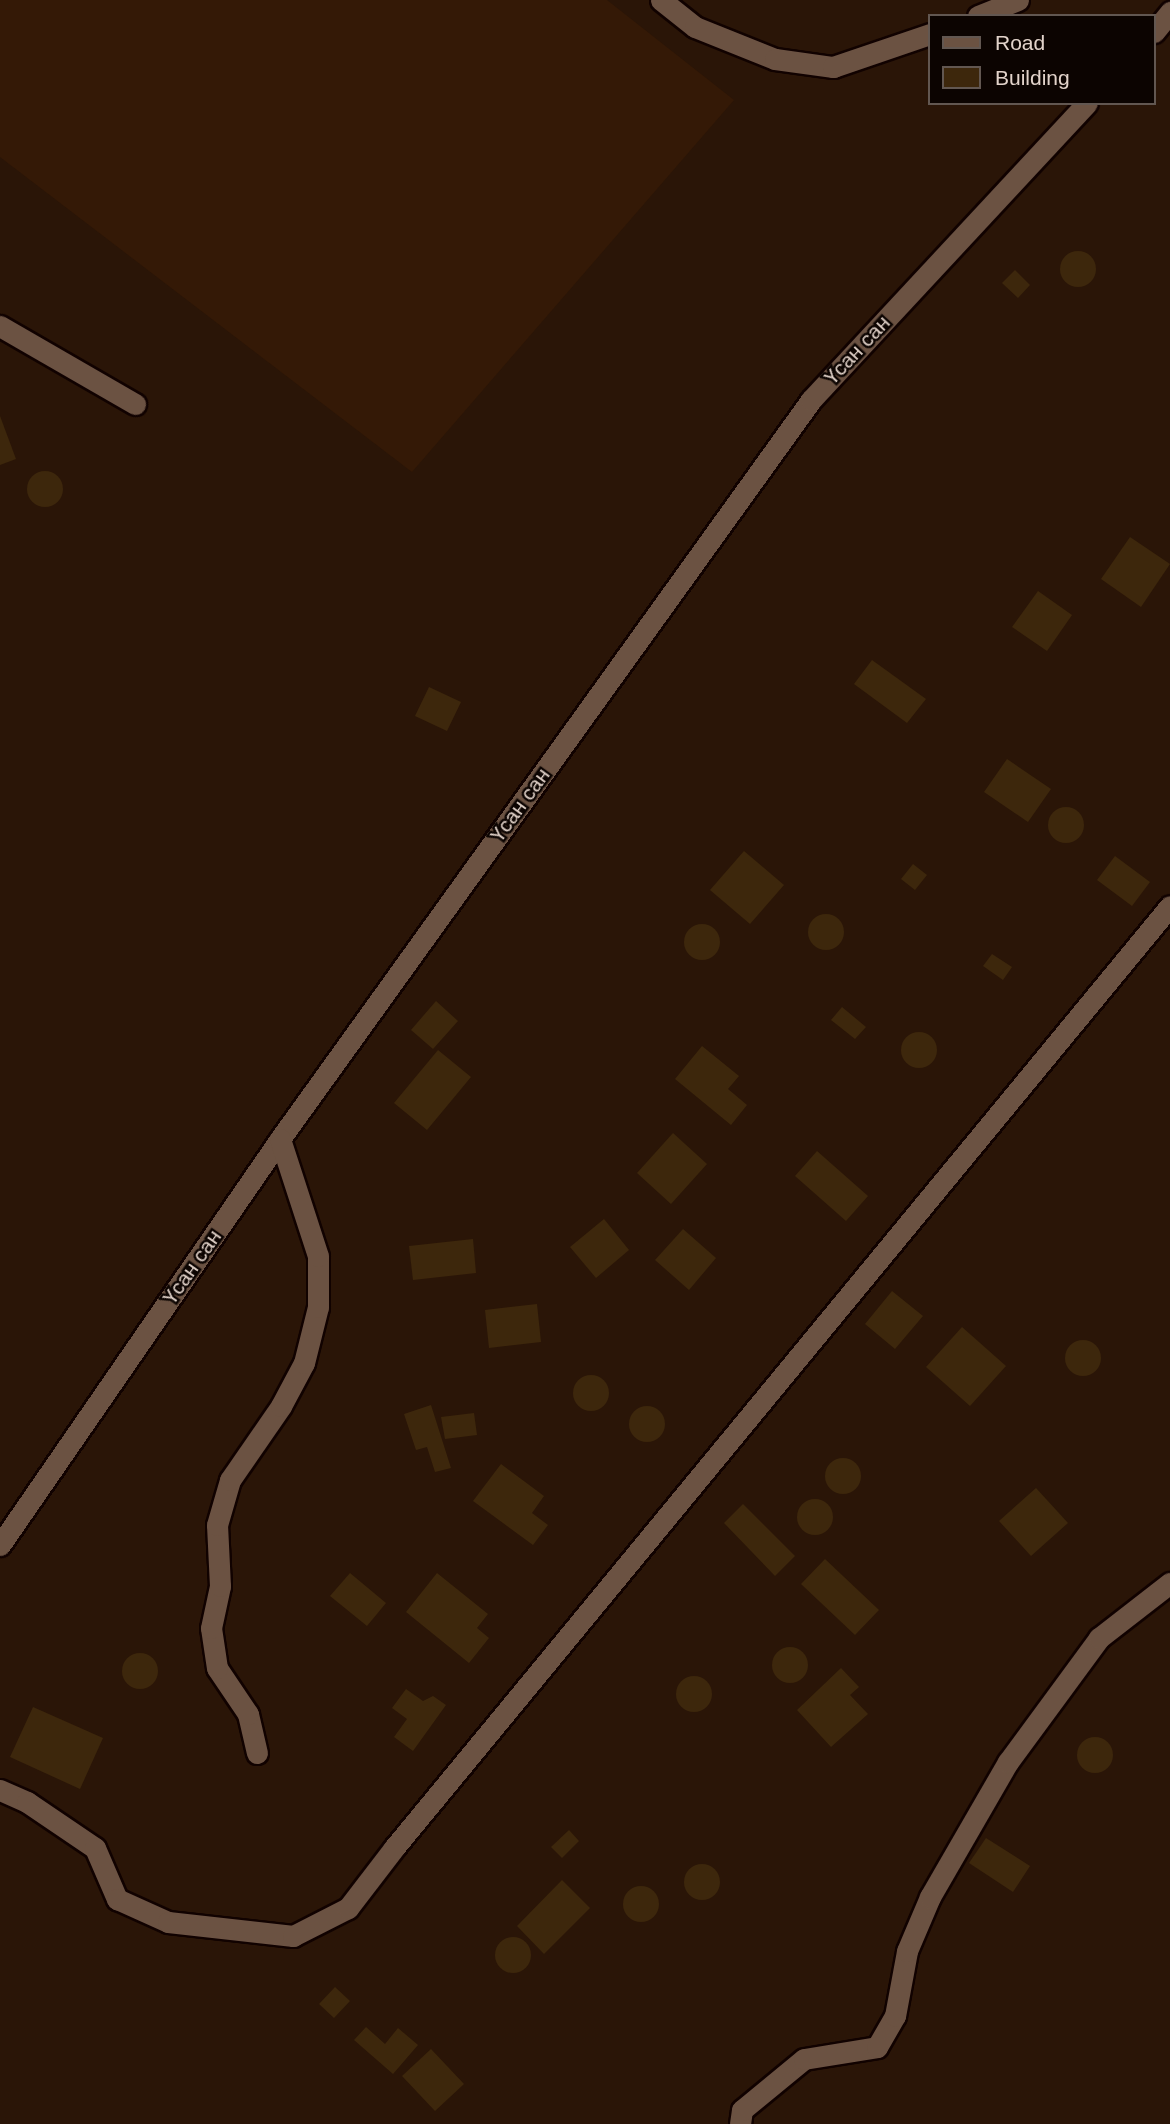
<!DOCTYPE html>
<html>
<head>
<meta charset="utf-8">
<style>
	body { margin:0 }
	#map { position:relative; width:1170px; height:2124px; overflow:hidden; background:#2a1507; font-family:Helvetica,sans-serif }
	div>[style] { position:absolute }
	.built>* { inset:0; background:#341906 }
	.building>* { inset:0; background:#3d270c }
	.round { border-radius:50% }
	.roads { filter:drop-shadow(2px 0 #110200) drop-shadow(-2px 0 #110200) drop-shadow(0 2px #110200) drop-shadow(0 -2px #110200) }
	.minor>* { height:21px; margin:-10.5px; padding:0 10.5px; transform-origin:10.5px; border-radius:10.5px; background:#6b5242 }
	span { translate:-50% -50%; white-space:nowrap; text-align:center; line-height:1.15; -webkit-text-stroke:5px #0c0401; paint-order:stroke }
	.street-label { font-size:21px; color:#e2d3ca }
	.legend { position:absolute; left:928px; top:14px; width:228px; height:91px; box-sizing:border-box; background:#0c0401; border:2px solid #625751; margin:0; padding:9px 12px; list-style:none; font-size:21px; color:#e2d3ca }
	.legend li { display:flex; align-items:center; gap:14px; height:35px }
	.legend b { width:35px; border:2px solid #625751 }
</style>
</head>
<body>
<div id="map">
	<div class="built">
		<div style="clip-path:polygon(0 0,607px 0,734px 100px,412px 472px,0 157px)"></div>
	</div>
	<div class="building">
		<div class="round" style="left:1060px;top:251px;width:36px;height:36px"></div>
		<div style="clip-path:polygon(1015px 270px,1030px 285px,1018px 298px,1002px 283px)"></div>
		<div style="clip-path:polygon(0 416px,16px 459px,0 465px)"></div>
		<div class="round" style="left:27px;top:471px;width:36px;height:36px"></div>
		<div style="clip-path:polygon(1130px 537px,1170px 564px,1141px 607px,1101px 579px)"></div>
		<div style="clip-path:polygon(1038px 591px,1072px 615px,1047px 651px,1012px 627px)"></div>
		<div style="clip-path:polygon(872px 660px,926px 699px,907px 723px,854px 684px)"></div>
		<div style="clip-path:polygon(429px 687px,461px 702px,447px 731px,415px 716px)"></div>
		<div style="clip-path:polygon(1007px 759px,1051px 789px,1028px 822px,984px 792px)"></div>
		<div class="round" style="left:1048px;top:807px;width:36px;height:36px"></div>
		<div style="clip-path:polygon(744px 851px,784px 885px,750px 924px,710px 890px)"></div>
		<div style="clip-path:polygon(1115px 856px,1150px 882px,1132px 906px,1097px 880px)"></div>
		<div style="clip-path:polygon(913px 864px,927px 875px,915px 890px,901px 879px)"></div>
		<div class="round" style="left:808px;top:914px;width:36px;height:36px"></div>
		<div class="round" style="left:684px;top:924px;width:36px;height:36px"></div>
		<div style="clip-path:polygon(992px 954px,1012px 967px,1003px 980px,983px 966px)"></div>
		<div style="clip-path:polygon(436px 1001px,458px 1021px,433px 1049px,411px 1030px)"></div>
		<div style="clip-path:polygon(842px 1007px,866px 1027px,855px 1039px,831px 1020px)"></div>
		<div class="round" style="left:901px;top:1032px;width:36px;height:36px"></div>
		<div style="clip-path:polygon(702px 1046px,739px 1076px,728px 1089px,747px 1105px,731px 1125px,675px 1079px)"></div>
		<div style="clip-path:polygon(438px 1050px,471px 1077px,427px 1130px,394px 1103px)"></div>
		<div style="clip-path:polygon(673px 1133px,707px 1164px,671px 1204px,637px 1173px)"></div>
		<div style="clip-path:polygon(817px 1151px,868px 1196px,846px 1221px,795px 1176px)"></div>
		<div style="clip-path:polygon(604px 1219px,629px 1250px,596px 1278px,570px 1247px)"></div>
		<div style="clip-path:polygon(683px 1229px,716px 1258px,689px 1290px,655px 1260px)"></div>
		<div style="clip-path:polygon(473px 1239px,476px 1273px,413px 1280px,409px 1246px)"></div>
		<div style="clip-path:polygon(892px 1291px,923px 1316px,895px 1349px,865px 1324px)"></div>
		<div style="clip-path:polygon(537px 1304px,541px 1342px,489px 1348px,485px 1310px)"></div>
		<div style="clip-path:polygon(962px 1327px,1006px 1366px,970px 1406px,926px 1367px)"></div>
		<div class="round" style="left:1065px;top:1340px;width:36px;height:36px"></div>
		<div class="round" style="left:573px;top:1375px;width:36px;height:36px"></div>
		<div style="clip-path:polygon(431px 1405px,451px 1468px,435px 1472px,427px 1447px,416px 1450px,404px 1414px)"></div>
		<div class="round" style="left:629px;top:1406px;width:36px;height:36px"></div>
		<div style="clip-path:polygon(474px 1413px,477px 1435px,445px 1439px,441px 1417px)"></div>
		<div class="round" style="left:825px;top:1458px;width:36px;height:36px"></div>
		<div style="clip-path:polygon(501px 1464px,544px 1496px,532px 1513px,548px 1525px,533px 1545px,473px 1501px)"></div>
		<div style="clip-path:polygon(1036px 1488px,1068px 1523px,1031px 1556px,999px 1521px)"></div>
		<div class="round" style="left:797px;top:1499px;width:36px;height:36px"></div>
		<div style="clip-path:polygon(743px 1504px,795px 1556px,775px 1576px,724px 1523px)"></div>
		<div style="clip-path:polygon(825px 1559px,879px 1610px,855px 1635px,801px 1584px)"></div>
		<div style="clip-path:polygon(350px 1573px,386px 1603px,367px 1626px,330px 1596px)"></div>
		<div style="clip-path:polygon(437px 1573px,488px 1614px,477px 1628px,489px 1638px,469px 1663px,406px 1612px)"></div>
		<div class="round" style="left:772px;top:1647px;width:36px;height:36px"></div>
		<div class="round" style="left:122px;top:1653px;width:36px;height:36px"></div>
		<div style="clip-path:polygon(841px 1668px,859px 1687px,850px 1695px,868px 1714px,831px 1747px,797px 1710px)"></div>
		<div class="round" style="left:676px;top:1676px;width:36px;height:36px"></div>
		<div style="clip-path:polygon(406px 1689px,423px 1701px,433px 1696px,446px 1705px,413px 1751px,394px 1737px,407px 1719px,392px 1708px)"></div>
		<div style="clip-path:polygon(33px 1707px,103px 1738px,80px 1789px,10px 1757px)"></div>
		<div class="round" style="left:1077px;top:1737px;width:36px;height:36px"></div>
		<div style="clip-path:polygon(569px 1830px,579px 1841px,562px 1858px,551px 1847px)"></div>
		<div style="clip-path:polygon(986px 1838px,1030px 1866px,1013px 1892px,969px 1863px)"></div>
		<div class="round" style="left:684px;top:1864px;width:36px;height:36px"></div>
		<div style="clip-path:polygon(562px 1880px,590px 1908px,544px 1954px,517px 1926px)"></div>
		<div class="round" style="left:623px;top:1886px;width:36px;height:36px"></div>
		<div class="round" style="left:495px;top:1937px;width:36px;height:36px"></div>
		<div style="clip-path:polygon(335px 1987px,350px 2001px,334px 2018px,319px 2004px)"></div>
		<div style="clip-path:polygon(366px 2027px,385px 2044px,398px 2028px,418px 2045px,393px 2074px,354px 2040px)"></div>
		<div style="clip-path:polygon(431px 2049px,464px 2084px,435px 2111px,402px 2076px)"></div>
	</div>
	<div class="roads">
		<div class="minor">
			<div style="left:661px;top:0;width:43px;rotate:38.5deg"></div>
			<div style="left:695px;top:27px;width:86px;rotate:21.8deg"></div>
			<div style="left:775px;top:59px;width:59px;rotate:7.9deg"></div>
			<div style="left:833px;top:67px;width:102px;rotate:-18.8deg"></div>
			<div style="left:978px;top:16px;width:43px;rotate:-21.8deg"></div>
			<div style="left:1154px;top:32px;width:26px;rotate:-51deg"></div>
			<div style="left:0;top:326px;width:156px;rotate:30deg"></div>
			<div style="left:0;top:1545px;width:493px;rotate:-55.4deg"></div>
			<div style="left:280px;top:1139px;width:910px;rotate:-54.3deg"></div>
			<div style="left:811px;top:400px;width:405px;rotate:-47.1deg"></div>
			<div style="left:257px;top:1753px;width:40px;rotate:-103deg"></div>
			<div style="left:248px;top:1714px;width:55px;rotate:-124deg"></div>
			<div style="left:217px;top:1668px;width:40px;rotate:-98.5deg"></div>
			<div style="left:211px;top:1628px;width:43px;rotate:-77.9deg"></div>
			<div style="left:220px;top:1586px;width:61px;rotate:-92.8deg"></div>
			<div style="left:217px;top:1525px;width:47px;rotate:-73.9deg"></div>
			<div style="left:230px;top:1480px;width:90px;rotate:-55.4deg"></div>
			<div style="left:281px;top:1406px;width:49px;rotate:-61.9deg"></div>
			<div style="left:304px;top:1363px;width:58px;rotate:-76deg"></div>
			<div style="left:318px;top:1307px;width:51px;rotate:-90deg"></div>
			<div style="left:318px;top:1256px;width:123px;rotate:-108deg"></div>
			<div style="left:0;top:1790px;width:30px;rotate:24deg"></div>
			<div style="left:27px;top:1802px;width:82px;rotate:34.1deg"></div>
			<div style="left:95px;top:1848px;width:56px;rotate:66.7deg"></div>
			<div style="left:117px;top:1899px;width:56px;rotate:24.3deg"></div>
			<div style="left:168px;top:1922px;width:126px;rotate:6.4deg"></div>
			<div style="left:293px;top:1936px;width:62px;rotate:-27deg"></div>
			<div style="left:348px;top:1908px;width:76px;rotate:-52.5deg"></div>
			<div style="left:394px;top:1848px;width:1220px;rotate:-50.52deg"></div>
			<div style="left:740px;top:2124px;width:14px;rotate:-82deg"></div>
			<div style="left:742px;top:2110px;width:80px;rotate:-39.4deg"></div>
			<div style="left:804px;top:2059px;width:74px;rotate:-9.3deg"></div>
			<div style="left:877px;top:2047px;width:36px;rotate:-60deg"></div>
			<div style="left:895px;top:2016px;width:66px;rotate:-79.5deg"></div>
			<div style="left:907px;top:1951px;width:59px;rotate:-66.9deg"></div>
			<div style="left:930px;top:1897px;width:156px;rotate:-60deg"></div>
			<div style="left:1008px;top:1762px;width:154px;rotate:-53.7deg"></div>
			<div style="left:1099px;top:1638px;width:90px;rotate:-37.8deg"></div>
		</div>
	</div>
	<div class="street-label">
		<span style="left:857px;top:350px;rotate:-47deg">Үсан сан</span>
		<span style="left:520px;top:805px;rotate:-54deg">Үсан сан</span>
		<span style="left:192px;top:1267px;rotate:-55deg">Үсан сан</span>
	</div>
	<ul class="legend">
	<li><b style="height:9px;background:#6b5242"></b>Road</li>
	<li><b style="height:19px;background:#3d270c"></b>Building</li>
	</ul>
</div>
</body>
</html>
